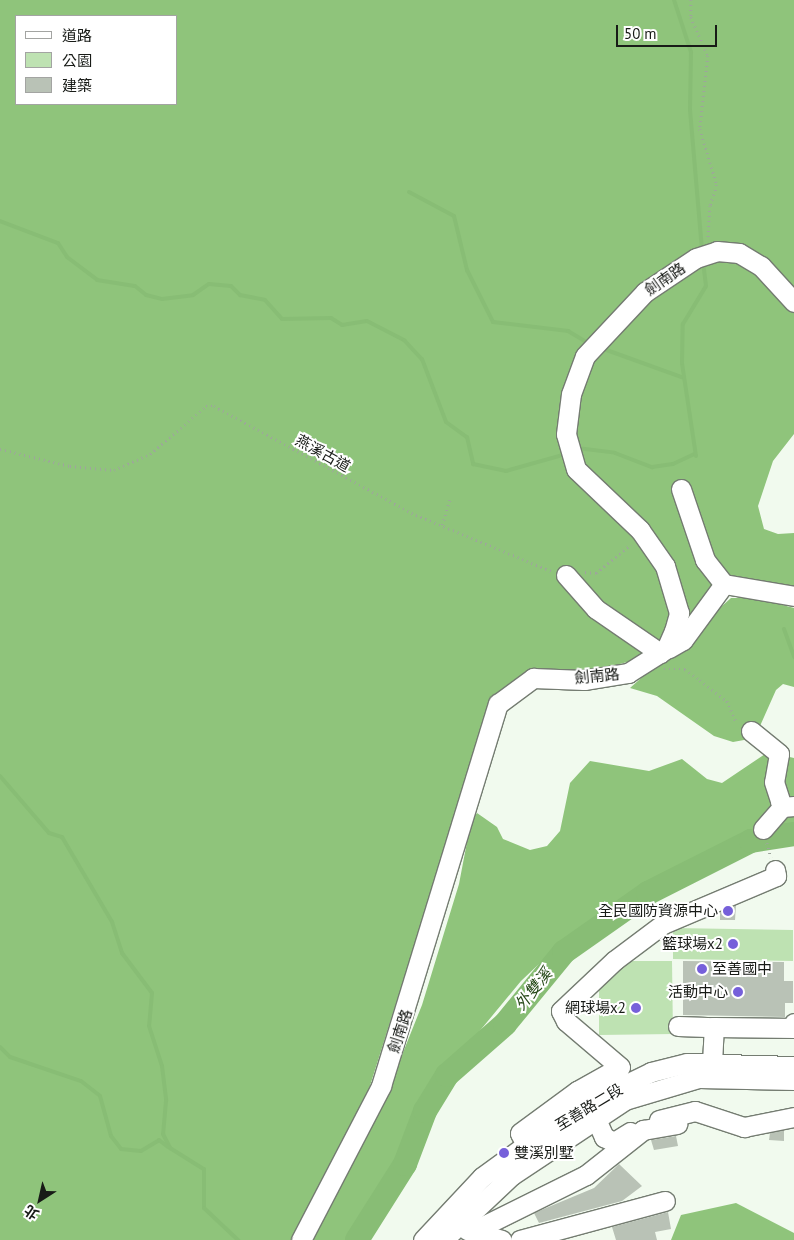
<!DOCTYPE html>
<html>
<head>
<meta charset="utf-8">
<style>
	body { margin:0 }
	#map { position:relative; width:794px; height:1240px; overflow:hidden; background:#f1faee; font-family:"PT Sans","Noto Sans TC",sans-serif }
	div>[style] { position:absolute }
	.green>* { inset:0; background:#bee2b2 }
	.forest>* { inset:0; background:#8fc47b }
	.stream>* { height:4px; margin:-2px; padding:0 2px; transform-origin:2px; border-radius:2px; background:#88bd75 }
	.river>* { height:24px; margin:-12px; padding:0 12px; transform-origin:12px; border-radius:12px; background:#88bd75 }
	.building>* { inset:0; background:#b9c2b6 }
	.path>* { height:2.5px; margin-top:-1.25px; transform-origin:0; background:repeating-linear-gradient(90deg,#9ea59c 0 1px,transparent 0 5px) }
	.roads { filter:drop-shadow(1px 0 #747c71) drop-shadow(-1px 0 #747c71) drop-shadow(0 1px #747c71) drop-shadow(0 -1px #747c71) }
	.minor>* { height:19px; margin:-9.5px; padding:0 9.5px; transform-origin:9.5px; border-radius:9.5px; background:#fff }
	.dots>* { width:14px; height:14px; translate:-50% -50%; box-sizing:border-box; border:2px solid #fff; border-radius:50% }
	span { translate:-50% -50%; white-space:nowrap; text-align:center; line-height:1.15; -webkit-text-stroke:4px #fff; paint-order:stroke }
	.street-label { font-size:15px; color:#181b17 }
	.poi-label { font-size:15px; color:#181b17 }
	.right { translate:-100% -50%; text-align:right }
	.left { translate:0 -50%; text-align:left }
	.water-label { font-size:16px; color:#264918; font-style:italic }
	.legend { position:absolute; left:15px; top:15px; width:162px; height:90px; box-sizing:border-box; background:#fff; border:1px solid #a3a4a2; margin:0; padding:6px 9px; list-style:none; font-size:15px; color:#181b17 }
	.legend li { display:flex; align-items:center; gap:10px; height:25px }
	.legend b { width:25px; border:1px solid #a3a4a2 }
	.north { position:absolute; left:15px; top:1175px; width:50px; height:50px; -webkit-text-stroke:4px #fff; paint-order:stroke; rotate:215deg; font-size:14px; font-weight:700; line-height:20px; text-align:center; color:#181b17 }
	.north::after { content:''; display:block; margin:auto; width:18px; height:22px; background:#181b17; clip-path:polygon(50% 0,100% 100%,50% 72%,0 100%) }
	.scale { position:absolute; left:616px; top:25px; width:101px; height:22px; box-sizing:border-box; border:2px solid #181b17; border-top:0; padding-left:6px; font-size:15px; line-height:18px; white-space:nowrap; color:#181b17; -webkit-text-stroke:4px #fff; paint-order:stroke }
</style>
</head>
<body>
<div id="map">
	<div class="green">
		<div style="clip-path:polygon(673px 928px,793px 930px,793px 961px,673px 959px)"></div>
		<div style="clip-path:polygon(623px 961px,672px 961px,673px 1034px,599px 1035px,599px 982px)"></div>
	</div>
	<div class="forest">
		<div style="clip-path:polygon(evenodd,0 0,794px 0,794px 434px,773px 461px,758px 506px,764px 529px,778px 534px,794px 533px,794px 590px,713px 584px,685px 623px,634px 660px,606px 668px,524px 674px,491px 702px,369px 1089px,291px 1240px,0 1240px,0 0,16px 16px,176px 16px,176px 104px,16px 104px,16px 16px)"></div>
		<div style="clip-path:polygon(731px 598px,756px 598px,794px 608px,794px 687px,783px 684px,776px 690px,760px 726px,744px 740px,733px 742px,714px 736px,657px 696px,630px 688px)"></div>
		<div style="clip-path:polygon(768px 752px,794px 758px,794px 827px,751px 835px,708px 853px,650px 882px,559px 945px,521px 981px,425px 1097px,387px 1175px,346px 1240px,309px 1240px,390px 1085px,422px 1005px,459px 884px,471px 821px,477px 813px,497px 827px,503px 839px,530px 850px,547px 846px,560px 831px,570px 783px,590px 761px,649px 771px,682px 759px,707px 779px,722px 783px)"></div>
		<div style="clip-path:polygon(736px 1203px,794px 1233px,794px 1240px,671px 1240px,681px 1215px)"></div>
	</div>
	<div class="stream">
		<div style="left:674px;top:0;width:55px;rotate:71.9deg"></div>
		<div style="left:691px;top:52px;width:58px;rotate:91deg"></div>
		<div style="left:690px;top:110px;width:140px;rotate:85.1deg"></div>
		<div style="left:409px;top:192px;width:51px;rotate:28.1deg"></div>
		<div style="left:454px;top:216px;width:56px;rotate:76.5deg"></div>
		<div style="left:467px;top:270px;width:58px;rotate:63.4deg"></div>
		<div style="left:493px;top:322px;width:76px;rotate:6.8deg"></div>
		<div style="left:568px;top:331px;width:26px;rotate:31deg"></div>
		<div style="left:0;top:221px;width:62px;rotate:20.8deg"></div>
		<div style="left:58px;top:243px;width:17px;rotate:57deg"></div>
		<div style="left:67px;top:257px;width:38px;rotate:37deg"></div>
		<div style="left:97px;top:280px;width:38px;rotate:9deg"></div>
		<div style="left:135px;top:286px;width:14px;rotate:39deg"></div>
		<div style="left:146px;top:295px;width:16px;rotate:14deg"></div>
		<div style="left:162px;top:299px;width:31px;rotate:-7deg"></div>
		<div style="left:193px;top:295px;width:19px;rotate:-35deg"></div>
		<div style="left:209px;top:284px;width:22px;rotate:5deg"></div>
		<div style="left:231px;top:286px;width:13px;rotate:45deg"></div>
		<div style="left:240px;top:295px;width:25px;rotate:11deg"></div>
		<div style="left:265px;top:300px;width:25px;rotate:48deg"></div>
		<div style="left:282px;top:319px;width:49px;rotate:-1.2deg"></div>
		<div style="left:331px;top:318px;width:13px;rotate:32deg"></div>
		<div style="left:342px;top:325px;width:25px;rotate:-9deg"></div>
		<div style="left:367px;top:321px;width:42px;rotate:27.2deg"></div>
		<div style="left:404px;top:340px;width:26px;rotate:47deg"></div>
		<div style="left:422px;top:359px;width:67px;rotate:69.1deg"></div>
		<div style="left:446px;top:422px;width:26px;rotate:36deg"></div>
		<div style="left:467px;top:437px;width:28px;rotate:77deg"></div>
		<div style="left:473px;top:464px;width:34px;rotate:12deg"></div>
		<div style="left:506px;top:471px;width:62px;rotate:-15.8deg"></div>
		<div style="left:601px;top:348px;width:88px;rotate:19.9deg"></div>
		<div style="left:577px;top:448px;width:38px;rotate:7deg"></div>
		<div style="left:615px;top:453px;width:40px;rotate:21deg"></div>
		<div style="left:652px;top:467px;width:21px;rotate:-8deg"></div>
		<div style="left:673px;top:464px;width:23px;rotate:-25deg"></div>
		<div style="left:696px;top:456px;width:94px;rotate:-98.6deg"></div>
		<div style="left:682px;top:363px;width:39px;rotate:-89deg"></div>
		<div style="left:683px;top:324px;width:44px;rotate:-58.8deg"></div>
		<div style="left:706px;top:286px;width:25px;rotate:-97deg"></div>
		<div style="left:784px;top:629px;width:30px;rotate:70deg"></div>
		<div style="left:0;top:776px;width:75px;rotate:49.3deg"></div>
		<div style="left:49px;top:833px;width:14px;rotate:17deg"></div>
		<div style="left:62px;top:837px;width:99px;rotate:59.5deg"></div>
		<div style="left:112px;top:922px;width:33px;rotate:72deg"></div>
		<div style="left:122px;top:953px;width:50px;rotate:53.1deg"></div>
		<div style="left:152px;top:993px;width:33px;rotate:95deg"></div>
		<div style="left:149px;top:1026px;width:42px;rotate:72deg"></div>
		<div style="left:162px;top:1066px;width:35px;rotate:83deg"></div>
		<div style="left:166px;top:1101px;width:33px;rotate:95deg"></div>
		<div style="left:163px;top:1134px;width:16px;rotate:63deg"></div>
		<div style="left:170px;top:1148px;width:40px;rotate:32deg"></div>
		<div style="left:204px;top:1169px;width:39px;rotate:90deg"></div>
		<div style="left:204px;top:1208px;width:47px;rotate:43.3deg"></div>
		<div style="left:0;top:1047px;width:14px;rotate:45deg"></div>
		<div style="left:10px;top:1057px;width:75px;rotate:18.7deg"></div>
		<div style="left:81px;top:1081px;width:24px;rotate:38deg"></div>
		<div style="left:100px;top:1096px;width:41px;rotate:74.6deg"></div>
		<div style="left:111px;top:1136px;width:16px;rotate:52deg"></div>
		<div style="left:121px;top:1149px;width:20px;rotate:6deg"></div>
		<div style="left:141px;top:1151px;width:21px;rotate:-31deg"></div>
		<div style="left:159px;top:1140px;width:11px;rotate:38deg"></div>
	</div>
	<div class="river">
		<div style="left:357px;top:1240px;width:90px;rotate:-57.7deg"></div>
		<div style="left:405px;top:1164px;width:57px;rotate:-69.3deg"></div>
		<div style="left:425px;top:1111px;width:42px;rotate:-58.6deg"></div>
		<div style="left:447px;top:1075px;width:77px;rotate:-41.3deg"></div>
		<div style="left:505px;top:1024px;width:93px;rotate:-50.7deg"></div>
		<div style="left:564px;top:952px;width:103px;rotate:-35.1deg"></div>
		<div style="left:648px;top:893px;width:115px;rotate:-26.8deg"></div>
		<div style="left:751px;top:841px;width:44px;rotate:-9.2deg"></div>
	</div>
	<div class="building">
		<div style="clip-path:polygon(736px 905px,735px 920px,720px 920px,720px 912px)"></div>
		<div style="clip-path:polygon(683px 961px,784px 962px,784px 981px,793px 981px,793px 1003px,785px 1003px,785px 1017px,683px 1015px)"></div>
		<div style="clip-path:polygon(784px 1130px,784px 1141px,769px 1140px,770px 1133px)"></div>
		<div style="clip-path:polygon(676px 1136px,678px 1146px,654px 1150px,651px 1140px)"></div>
		<div style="clip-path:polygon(619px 1164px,642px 1186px,622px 1201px,539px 1223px,534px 1213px,594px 1188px)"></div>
		<div style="clip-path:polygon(668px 1212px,671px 1229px,655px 1232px,657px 1240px,616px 1240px,612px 1227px)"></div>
	</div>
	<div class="path">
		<div style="left:691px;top:0;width:17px;rotate:90deg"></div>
		<div style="left:691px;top:17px;width:43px;rotate:66.4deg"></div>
		<div style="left:708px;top:56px;width:73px;rotate:96.3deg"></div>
		<div style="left:700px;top:129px;width:59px;rotate:73.1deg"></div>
		<div style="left:717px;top:185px;width:22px;rotate:108deg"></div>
		<div style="left:710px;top:206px;width:33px;rotate:93deg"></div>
		<div style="left:0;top:449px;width:72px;rotate:13.7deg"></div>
		<div style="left:70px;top:466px;width:44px;rotate:5.2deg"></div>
		<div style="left:114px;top:470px;width:39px;rotate:-24deg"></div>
		<div style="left:150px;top:454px;width:74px;rotate:-40.6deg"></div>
		<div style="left:206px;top:406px;width:8px"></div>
		<div style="left:214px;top:406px;width:230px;rotate:28.4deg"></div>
		<div style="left:416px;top:515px;width:146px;rotate:22.5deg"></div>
		<div style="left:442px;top:525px;width:27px;rotate:-73deg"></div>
		<div style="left:585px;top:572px;width:11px;rotate:5deg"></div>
		<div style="left:596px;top:573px;width:45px;rotate:-39.6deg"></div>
		<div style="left:664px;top:669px;width:21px"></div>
		<div style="left:685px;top:669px;width:19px;rotate:36deg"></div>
		<div style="left:700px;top:680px;width:34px;rotate:38deg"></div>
		<div style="left:727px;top:701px;width:24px;rotate:66deg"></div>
		<div style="left:767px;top:843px;width:15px;rotate:74deg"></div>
	</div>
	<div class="roads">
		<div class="minor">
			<div style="left:681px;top:489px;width:75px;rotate:71.3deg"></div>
			<div style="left:705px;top:560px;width:31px;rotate:52deg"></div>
			<div style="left:566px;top:575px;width:45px;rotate:48.6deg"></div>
			<div style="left:596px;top:609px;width:78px;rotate:34.5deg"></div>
			<div style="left:669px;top:648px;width:16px;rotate:-30deg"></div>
			<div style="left:683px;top:640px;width:69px;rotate:-53.8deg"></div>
			<div style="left:724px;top:584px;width:71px;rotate:9.7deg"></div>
			<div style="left:751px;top:731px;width:36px;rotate:39deg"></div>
			<div style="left:779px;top:754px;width:28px;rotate:100deg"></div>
			<div style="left:774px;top:782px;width:20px;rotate:72deg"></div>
			<div style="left:780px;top:801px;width:6px;rotate:72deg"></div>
			<div style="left:782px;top:807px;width:12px;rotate:-5deg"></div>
			<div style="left:763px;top:829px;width:29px;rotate:-49deg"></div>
			<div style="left:678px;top:1026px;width:36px;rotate:2deg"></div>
			<div style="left:712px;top:1063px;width:36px;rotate:-87deg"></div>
			<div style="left:714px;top:1027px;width:80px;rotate:0.7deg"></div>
			<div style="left:794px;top:1028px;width:5px;rotate:-90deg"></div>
			<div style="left:596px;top:1119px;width:20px;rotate:66deg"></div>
			<div style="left:604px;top:1137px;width:11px;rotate:27deg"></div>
			<div style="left:614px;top:1142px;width:19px;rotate:-32deg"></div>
			<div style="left:659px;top:1120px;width:37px;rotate:-14deg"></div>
			<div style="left:695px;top:1111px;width:52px;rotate:18.1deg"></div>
			<div style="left:744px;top:1127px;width:51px;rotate:-11.3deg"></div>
			<div style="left:526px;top:1145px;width:13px;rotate:-117deg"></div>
			<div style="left:520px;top:1133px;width:71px;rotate:-36.4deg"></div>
			<div style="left:577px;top:1091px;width:49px;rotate:-29.2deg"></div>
			<div style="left:620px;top:1067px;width:71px;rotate:-139.6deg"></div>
			<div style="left:566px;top:1021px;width:11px;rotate:-117deg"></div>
			<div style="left:561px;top:1011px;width:74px;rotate:-43.4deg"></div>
			<div style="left:615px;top:960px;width:60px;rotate:-36.9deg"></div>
			<div style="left:663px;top:924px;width:123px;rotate:-23deg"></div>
			<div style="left:776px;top:876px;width:6px;rotate:-99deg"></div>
			<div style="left:467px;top:1230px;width:36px;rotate:16deg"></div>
			<div style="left:473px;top:1231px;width:126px;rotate:-26.4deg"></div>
			<div style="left:586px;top:1175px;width:73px;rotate:-38.3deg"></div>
			<div style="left:643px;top:1130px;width:35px;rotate:-10deg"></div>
			<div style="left:301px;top:1240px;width:174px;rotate:-62.5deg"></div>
			<div style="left:381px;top:1086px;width:400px;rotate:-73deg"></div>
			<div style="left:498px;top:704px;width:44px;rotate:-36.6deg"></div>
			<div style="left:533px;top:678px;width:51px;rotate:2.2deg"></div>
			<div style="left:584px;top:680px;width:45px;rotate:-9deg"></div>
			<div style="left:628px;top:673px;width:45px;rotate:-32.3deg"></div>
			<div style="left:666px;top:649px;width:20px;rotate:-66deg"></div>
			<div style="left:674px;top:631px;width:19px;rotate:-74deg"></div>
			<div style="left:679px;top:613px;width:49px;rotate:-106.6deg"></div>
			<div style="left:665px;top:566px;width:44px;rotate:-124.8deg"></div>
			<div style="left:640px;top:530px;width:88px;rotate:-136.4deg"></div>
			<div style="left:576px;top:469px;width:36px;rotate:-106deg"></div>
			<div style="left:566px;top:434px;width:40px;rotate:-82.9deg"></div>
			<div style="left:571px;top:394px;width:40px;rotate:-69.8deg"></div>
			<div style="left:585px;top:356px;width:88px;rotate:-46.8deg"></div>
			<div style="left:645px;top:292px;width:61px;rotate:-33.7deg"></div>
			<div style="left:696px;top:258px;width:22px;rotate:-18deg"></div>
			<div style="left:717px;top:251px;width:22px;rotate:5deg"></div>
			<div style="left:739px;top:253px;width:26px;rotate:31deg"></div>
			<div style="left:761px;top:266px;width:49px;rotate:47.5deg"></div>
			<div style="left:423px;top:1240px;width:86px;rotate:-46.9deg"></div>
			<div style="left:482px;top:1177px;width:54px;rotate:-36deg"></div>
			<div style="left:526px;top:1145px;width:97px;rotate:-32.4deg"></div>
			<div style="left:608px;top:1093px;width:48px;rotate:-26deg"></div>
			<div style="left:651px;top:1072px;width:37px;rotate:-14deg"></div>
			<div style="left:687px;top:1063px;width:107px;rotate:1.6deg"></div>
			<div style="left:443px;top:1240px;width:95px;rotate:-43.3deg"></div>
			<div style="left:512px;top:1175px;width:136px;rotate:-33.6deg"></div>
			<div style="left:625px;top:1100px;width:77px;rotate:-16.6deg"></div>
			<div style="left:699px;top:1078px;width:95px;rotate:1.2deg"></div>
			<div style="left:520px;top:1240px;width:150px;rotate:-15.1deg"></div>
		</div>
	</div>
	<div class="dots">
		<div style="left:728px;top:911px;background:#7660da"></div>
		<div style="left:733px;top:944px;background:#7660da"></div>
		<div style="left:702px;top:969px;background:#7660da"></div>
		<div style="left:738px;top:992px;background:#7660da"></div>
		<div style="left:636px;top:1008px;background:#7660da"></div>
		<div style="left:504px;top:1153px;background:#7660da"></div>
	</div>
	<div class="street-label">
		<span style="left:665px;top:279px;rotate:-35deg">劍南路</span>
		<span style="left:323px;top:453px;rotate:29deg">燕溪古道</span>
		<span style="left:597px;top:676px;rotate:-6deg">劍南路</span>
		<span style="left:400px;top:1031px;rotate:-72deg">劍南路</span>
		<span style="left:589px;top:1107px;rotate:-31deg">至善路二段</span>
	</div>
	<div class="poi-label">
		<span class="right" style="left:718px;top:911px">全民國防資源中心</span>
		<span class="right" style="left:723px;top:944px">籃球場x2</span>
		<span class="left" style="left:712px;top:969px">至善國中</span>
		<span class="right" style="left:728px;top:992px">活動中心</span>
		<span class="right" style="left:626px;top:1008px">網球場x2</span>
		<span class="left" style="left:514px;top:1153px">雙溪別墅</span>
	</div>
	<div class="water-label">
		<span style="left:533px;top:989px;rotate:-51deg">外雙溪</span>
	</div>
	<ul class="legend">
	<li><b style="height:6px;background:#fff"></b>道路</li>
	<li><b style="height:14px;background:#bee2b2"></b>公園</li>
	<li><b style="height:14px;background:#b9c2b6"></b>建築</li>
	</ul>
	<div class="north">北</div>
	<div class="scale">50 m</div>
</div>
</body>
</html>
